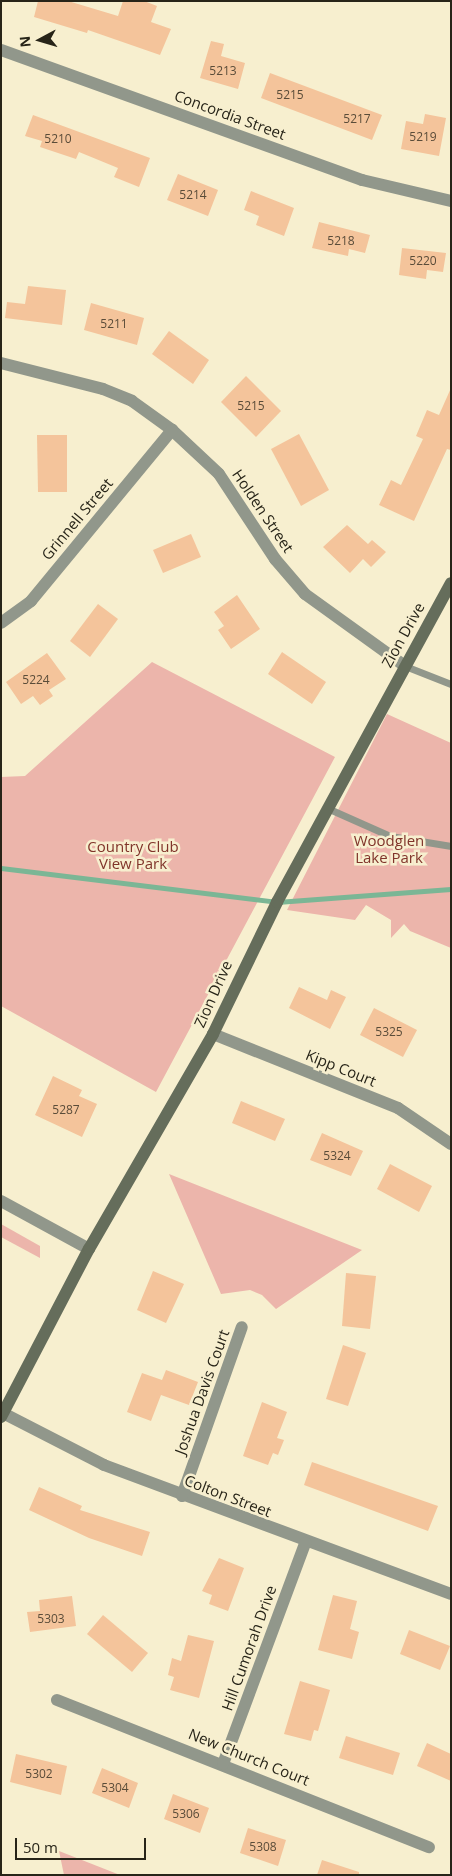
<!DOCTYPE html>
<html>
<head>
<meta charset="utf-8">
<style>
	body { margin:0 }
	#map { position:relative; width:452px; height:1876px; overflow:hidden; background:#f7efcf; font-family:"Open Sans",sans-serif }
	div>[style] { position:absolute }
	.green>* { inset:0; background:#ecb5ab }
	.stream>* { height:5px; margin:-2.5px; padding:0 2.5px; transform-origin:2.5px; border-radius:2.5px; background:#7bb695 }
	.building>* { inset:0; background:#f4c49b }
	.lane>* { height:7px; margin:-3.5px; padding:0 3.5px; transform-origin:3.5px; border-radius:3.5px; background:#91978b }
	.street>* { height:12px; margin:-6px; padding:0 6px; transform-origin:6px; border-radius:6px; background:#91978b }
	.secondary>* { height:12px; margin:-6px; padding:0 6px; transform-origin:6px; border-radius:6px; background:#656d5b }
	span { translate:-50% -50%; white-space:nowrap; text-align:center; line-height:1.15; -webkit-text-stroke:5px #f7efcf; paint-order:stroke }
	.number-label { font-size:12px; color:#5a4c39 }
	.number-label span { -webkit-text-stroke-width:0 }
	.street-label { font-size:15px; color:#272418 }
	.park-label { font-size:15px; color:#80342a }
	.frame { position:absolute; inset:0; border:2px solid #272418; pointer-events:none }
	.north { position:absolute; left:15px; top:15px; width:50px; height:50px; -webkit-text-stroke:4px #f7efcf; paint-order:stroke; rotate:264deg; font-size:14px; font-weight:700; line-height:20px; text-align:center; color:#272418 }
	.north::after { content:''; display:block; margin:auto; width:18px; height:22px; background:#272418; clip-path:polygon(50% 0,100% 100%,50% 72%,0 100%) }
	.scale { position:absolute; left:15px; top:1838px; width:131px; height:22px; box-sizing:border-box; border:2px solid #272418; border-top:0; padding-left:6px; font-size:15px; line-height:18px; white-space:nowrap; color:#272418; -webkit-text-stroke:4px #f7efcf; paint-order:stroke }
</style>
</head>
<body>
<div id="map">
	<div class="green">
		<div style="clip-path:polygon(152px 662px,335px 757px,156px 1092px,1px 1006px,1px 777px,25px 776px)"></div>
		<div style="clip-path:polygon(387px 714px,451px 743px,451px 948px,410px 931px,404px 924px,391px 938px,391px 920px,366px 905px,355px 920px,287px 910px)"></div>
		<div style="clip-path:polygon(169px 1174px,250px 1206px,362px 1250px,276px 1309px,262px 1295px,250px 1290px,221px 1294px)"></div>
		<div style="clip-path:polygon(1px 1224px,40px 1246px,40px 1258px,1px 1237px)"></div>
		<div style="clip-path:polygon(59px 1851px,120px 1875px,64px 1875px)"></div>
	</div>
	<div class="stream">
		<div style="left:1px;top:868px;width:278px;rotate:7deg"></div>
		<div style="left:277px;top:902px;width:174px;rotate:-4.3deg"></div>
	</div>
	<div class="building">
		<div style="clip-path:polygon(38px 1px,68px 1px,118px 16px,123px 1px,144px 1px,157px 6px,151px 22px,171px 29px,160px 55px,88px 30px,87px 33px,34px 17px)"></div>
		<div style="clip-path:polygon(211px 41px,224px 44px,221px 56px,245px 63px,238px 89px,200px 78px)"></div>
		<div style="clip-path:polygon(270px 73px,382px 115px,372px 140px,261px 98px)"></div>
		<div style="clip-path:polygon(425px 114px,446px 118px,439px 156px,401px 149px,406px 121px,423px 124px)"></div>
		<div style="clip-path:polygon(33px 115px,150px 158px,139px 187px,114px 177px,118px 168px,79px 152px,76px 159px,40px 147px,42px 141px,25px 136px)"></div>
		<div style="clip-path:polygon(178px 174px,218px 190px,208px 216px,167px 200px)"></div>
		<div style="clip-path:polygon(251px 191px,294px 208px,284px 236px,256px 225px,259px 216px,244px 210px)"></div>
		<div style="clip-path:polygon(319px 222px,370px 235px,365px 253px,349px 249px,348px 256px,312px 248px)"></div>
		<div style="clip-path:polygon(402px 248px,446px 253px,443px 272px,427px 270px,426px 279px,399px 275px)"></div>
		<div style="clip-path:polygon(28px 286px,66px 290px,62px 325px,5px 318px,7px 302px,25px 304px)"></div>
		<div style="clip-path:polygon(91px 303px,144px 318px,137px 345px,84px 330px)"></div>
		<div style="clip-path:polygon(169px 331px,209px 360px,193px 384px,152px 354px)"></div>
		<div style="clip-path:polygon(246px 376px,281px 411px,256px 437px,221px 402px)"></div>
		<div style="clip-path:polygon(451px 388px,451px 450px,447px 449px,414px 521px,379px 505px,391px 480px,401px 485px,423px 439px,416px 436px,427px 410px,439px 415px)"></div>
		<div style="clip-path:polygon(299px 434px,329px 490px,301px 506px,271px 449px)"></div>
		<div style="clip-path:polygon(37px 435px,67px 435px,67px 492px,38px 492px)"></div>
		<div style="clip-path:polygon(347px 525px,368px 544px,372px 540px,386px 552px,371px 567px,363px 559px,350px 573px,323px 547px)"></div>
		<div style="clip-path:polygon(191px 534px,201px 557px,163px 573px,153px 550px)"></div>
		<div style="clip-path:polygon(237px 595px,260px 629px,231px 649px,218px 630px,224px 626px,214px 612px)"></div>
		<div style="clip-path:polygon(98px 604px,118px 619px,90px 657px,70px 641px)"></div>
		<div style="clip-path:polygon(282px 652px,326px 682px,312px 704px,268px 674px)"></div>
		<div style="clip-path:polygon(47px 653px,66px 679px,49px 690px,53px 696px,40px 705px,33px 696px,21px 704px,6px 682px)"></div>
		<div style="clip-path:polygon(299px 987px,327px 1000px,331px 990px,346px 997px,330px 1029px,289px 1008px)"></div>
		<div style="clip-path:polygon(374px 1008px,417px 1030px,403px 1057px,360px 1035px)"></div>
		<div style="clip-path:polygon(53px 1076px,82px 1090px,79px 1096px,97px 1104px,82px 1137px,35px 1115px)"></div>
		<div style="clip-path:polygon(241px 1101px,285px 1119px,275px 1141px,232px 1123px)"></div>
		<div style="clip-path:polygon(322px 1133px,363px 1151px,351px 1176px,310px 1160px)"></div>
		<div style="clip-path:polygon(390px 1164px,432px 1186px,419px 1212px,377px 1189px)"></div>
		<div style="clip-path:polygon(153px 1271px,184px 1284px,166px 1323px,137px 1310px)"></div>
		<div style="clip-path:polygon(346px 1273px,376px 1276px,370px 1329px,342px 1326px)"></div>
		<div style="clip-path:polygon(343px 1345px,366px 1353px,348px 1406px,326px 1399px)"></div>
		<div style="clip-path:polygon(166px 1370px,198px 1382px,189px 1405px,161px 1395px,151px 1421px,127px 1412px,142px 1373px,162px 1380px)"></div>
		<div style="clip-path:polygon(262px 1402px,287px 1412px,277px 1438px,284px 1440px,278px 1455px,273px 1453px,268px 1465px,243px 1456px)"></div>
		<div style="clip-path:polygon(312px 1462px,438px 1506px,428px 1531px,304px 1485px)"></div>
		<div style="clip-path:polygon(39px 1487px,82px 1506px,80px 1510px,150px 1532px,142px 1556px,89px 1538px,29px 1510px)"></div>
		<div style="clip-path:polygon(219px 1558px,244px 1568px,228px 1611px,209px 1604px,212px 1595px,202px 1591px)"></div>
		<div style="clip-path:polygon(333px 1595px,357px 1601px,350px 1629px,359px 1632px,352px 1659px,318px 1650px)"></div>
		<div style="clip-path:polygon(72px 1596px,76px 1626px,30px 1632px,27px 1612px,40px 1611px,39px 1600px)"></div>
		<div style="clip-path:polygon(103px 1615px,148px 1653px,132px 1672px,87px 1634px)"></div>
		<div style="clip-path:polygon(409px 1630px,450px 1646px,440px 1670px,400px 1654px)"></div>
		<div style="clip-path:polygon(188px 1635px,214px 1641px,199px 1698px,170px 1690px,174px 1677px,168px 1675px,172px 1658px,181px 1661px)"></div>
		<div style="clip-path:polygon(300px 1681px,330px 1690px,318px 1731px,314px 1730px,311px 1741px,284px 1734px)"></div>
		<div style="clip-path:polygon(346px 1736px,400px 1753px,393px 1775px,339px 1758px)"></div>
		<div style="clip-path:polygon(427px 1743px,451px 1754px,451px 1781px,417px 1766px)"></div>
		<div style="clip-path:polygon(16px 1754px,67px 1766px,61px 1795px,10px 1782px)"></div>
		<div style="clip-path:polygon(102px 1768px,138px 1783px,129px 1808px,92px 1793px)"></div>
		<div style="clip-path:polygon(173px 1794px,209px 1808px,200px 1833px,164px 1819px)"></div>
		<div style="clip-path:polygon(248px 1828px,286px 1840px,278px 1866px,240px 1853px)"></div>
		<div style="clip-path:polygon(322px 1860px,359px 1872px,359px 1875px,317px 1875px)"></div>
	</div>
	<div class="lane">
		<div style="left:405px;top:666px;width:49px;rotate:21.4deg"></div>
		<div style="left:327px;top:808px;width:69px;rotate:24deg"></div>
		<div style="left:390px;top:836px;width:62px;rotate:9.3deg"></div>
	</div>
	<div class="street">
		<div style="left:1px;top:50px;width:384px;rotate:19.8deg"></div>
		<div style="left:362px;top:180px;width:91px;rotate:13.3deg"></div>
		<div style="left:1px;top:363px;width:105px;rotate:14.3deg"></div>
		<div style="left:103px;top:389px;width:31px;rotate:22deg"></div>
		<div style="left:132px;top:401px;width:49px;rotate:35.9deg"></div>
		<div style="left:172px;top:430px;width:64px;rotate:43.1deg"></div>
		<div style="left:219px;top:474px;width:102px;rotate:56.6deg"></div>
		<div style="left:275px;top:559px;width:46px;rotate:49.4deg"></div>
		<div style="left:305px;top:594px;width:123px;rotate:35.8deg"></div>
		<div style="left:1px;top:623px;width:37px;rotate:-36deg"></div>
		<div style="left:31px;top:601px;width:222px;rotate:-50.5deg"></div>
		<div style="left:213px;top:1034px;width:199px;rotate:21.8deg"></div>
		<div style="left:398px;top:1108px;width:64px;rotate:34.2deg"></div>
		<div style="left:1px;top:1201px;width:100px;rotate:28.6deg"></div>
		<div style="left:1px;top:1412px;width:116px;rotate:27.2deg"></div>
		<div style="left:104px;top:1465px;width:370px;rotate:20.4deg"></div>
		<div style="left:182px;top:1496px;width:179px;rotate:-70.5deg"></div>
		<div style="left:57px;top:1700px;width:400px;rotate:21.6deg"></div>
		<div style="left:223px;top:1764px;width:236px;rotate:-69.6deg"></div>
	</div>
	<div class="secondary">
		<div style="left:1px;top:1417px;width:190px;rotate:-62.4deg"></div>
		<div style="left:89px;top:1249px;width:248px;rotate:-60deg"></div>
		<div style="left:213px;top:1034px;width:147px;rotate:-64.1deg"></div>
		<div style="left:277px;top:902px;width:363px;rotate:-61.4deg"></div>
	</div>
	<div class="number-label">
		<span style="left:223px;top:71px">5213</span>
		<span style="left:290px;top:95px">5215</span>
		<span style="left:357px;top:119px">5217</span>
		<span style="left:423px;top:137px">5219</span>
		<span style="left:58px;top:139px">5210</span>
		<span style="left:193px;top:195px">5214</span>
		<span style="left:341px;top:241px">5218</span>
		<span style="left:423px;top:261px">5220</span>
		<span style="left:114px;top:324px">5211</span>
		<span style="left:251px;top:406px">5215</span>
		<span style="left:36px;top:680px">5224</span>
		<span style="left:389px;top:1032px">5325</span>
		<span style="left:66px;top:1110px">5287</span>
		<span style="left:337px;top:1156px">5324</span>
		<span style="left:51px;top:1619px">5303</span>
		<span style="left:39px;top:1774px">5302</span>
		<span style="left:115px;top:1788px">5304</span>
		<span style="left:186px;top:1814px">5306</span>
		<span style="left:263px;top:1847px">5308</span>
	</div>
	<div class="street-label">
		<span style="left:230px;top:115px;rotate:20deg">Concordia Street</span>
		<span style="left:263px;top:511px;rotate:56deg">Holden Street</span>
		<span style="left:77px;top:519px;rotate:-50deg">Grinnell Street</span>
		<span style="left:403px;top:635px;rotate:-61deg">Zion Drive</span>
		<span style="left:213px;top:994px;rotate:-66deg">Zion Drive</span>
		<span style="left:341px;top:1068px;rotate:22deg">Kipp Court</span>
		<span style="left:202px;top:1392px;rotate:-70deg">Joshua Davis Court</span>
		<span style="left:228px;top:1496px;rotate:21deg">Colton Street</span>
		<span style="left:249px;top:1648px;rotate:-70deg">Hill Cumorah Drive</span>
		<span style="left:249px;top:1757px;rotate:22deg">New Church Court</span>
	</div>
	<div class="park-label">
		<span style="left:389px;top:849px">Woodglen<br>Lake Park</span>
		<span style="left:133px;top:855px">Country Club<br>View Park</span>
	</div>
	<div class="frame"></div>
	<div class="north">N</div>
	<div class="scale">50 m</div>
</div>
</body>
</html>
